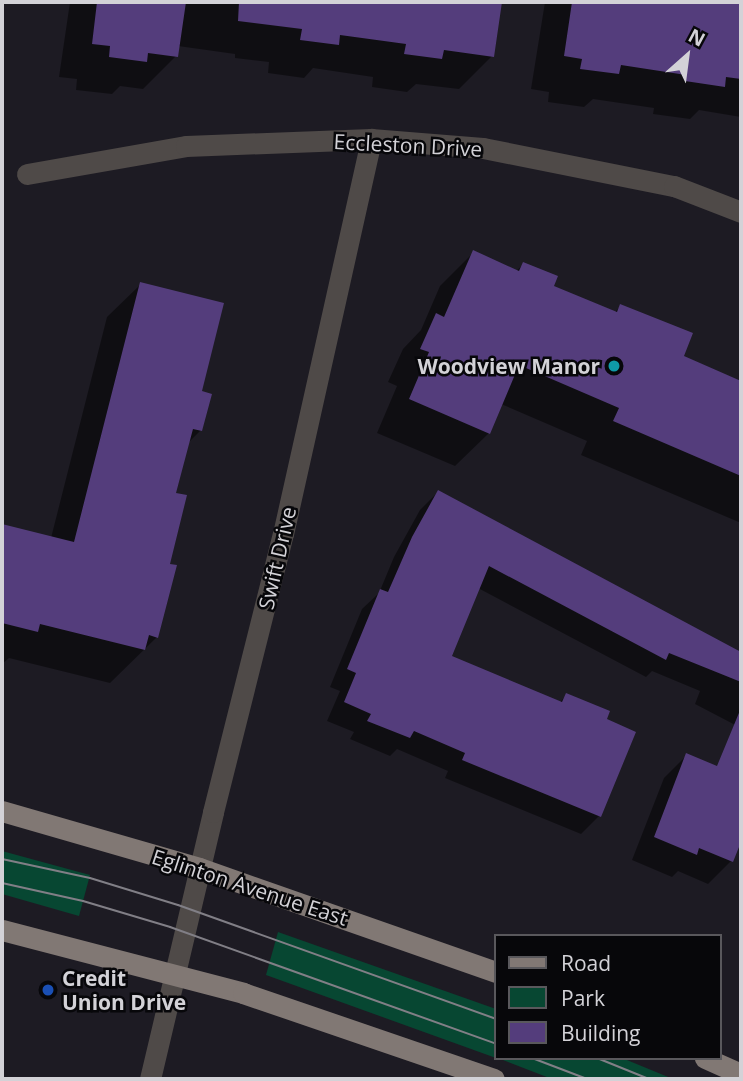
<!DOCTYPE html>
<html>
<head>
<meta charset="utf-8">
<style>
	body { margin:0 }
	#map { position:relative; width:743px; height:1081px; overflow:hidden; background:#1d1b23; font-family:"Open Sans",sans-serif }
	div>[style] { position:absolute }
	.green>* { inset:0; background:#074732 }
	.shadow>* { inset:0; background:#0007 }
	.building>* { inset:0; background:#543d7c }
	.minor>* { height:21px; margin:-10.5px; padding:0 10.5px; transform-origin:10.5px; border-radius:10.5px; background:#4f4a48 }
	.major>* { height:21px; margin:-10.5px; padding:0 10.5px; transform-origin:10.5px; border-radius:10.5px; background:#817874 }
	.tram>* { height:2px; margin:-1px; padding:0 1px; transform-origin:1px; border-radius:1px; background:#817f86 }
	.dots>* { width:19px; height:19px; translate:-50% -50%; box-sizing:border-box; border:4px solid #07070a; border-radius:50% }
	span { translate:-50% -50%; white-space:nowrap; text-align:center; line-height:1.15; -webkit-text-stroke:5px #07070a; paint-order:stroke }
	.street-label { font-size:21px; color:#d3d2d7 }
	.poi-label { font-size:21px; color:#d3d2d7; font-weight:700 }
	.right { translate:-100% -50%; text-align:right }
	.left { translate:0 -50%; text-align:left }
	.frame { position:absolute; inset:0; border:4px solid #d3d2d7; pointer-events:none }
	.legend { position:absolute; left:494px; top:934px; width:228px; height:126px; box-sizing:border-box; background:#07070a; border:2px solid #59585c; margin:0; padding:9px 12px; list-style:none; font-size:21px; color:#d3d2d7 }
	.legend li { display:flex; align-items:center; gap:14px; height:35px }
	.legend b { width:35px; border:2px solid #59585c }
	.north { position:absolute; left:652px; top:21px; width:70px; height:70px; -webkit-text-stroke:5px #07070a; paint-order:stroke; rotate:28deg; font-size:19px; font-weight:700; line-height:28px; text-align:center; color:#d3d2d7 }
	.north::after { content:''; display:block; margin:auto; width:24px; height:32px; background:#d3d2d7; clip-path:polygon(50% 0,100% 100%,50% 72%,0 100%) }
</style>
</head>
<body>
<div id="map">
	<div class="green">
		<div style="clip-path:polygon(2px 851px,90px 875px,79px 916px,2px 894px)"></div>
		<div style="clip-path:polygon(278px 932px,496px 1009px,496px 1058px,266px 975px)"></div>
		<div style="clip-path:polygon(498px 1058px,622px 1058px,673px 1079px,552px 1079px)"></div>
	</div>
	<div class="shadow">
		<div style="clip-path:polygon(70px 2px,500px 2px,492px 56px,459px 89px,416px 84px,407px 92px,372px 87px,373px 77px,313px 68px,304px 78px,268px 73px,269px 62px,235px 58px,235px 54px,178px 46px,176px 56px,143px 89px,120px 86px,112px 94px,76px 90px,77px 79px,59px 77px)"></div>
		<div style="clip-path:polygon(545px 2px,741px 2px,741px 117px,699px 110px,690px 119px,653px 114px,654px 108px,593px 99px,584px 107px,548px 102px,549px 92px,531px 89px)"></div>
		<div style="clip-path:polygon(474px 252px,516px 271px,524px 264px,552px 287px,614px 313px,621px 306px,681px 357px,740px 382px,741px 378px,741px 523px,581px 455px,587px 441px,501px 404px,489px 433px,455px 466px,377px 433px,397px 386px,388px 382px,403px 349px,421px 330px,440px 286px)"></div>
		<div style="clip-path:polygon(141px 284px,200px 392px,201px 430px,187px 444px,174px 494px,157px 637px,110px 683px,9px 658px,2px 664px,2px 526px,51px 538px,107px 317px)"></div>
		<div style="clip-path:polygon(438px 492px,741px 654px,741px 728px,695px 704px,700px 691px,652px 671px,646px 677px,478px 588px,449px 657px,559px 703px,567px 695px,604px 720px,599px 816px,581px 834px,445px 778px,448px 771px,397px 749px,390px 756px,350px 739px,354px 732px,327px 721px,340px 691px,330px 687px,362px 609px,379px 593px,394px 557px,420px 510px)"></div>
		<div style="clip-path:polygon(687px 755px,741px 776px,741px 837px,731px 861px,708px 884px,678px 871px,672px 877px,632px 860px,664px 778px)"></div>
	</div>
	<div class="building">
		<div style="clip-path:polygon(97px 2px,186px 2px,178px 57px,148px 53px,147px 62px,109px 57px,110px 46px,92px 44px)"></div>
		<div style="clip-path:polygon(239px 2px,502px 2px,494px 57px,444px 50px,442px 59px,404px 54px,406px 44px,340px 35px,339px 45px,300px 40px,302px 29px,238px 21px)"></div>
		<div style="clip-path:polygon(572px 2px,741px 2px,741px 79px,726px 77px,725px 87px,685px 81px,686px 75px,621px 65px,619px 74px,580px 69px,582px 59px,564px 56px)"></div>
		<div style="clip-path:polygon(473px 250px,519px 271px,523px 262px,558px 276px,554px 286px,617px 312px,620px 304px,693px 333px,684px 356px,741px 381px,741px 476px,613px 421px,619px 408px,519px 365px,490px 434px,409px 399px,429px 352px,420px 349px,436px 313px,444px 317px)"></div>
		<div style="clip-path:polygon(140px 282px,224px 303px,202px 391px,212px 394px,202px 431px,193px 429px,176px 493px,187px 495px,170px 564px,177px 565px,158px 638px,149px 635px,145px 650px,40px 624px,38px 632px,2px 623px,2px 524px,74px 542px)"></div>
		<div style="clip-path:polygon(438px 490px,741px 652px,741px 682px,669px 653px,666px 660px,489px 566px,452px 656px,562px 702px,566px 693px,610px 711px,607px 719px,636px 732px,601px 817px,462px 760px,465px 753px,414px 731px,410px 738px,367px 721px,371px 714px,344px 702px,356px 673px,347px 669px,380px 589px,388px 592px,412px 537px)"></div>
		<div style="clip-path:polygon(741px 708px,741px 842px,733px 862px,699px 848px,697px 855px,654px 837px,686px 753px,717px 766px)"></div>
	</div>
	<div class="minor">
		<div style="left:27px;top:174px;width:161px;rotate:-10deg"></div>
		<div style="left:186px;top:146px;width:185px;rotate:-2.2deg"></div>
		<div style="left:371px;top:139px;width:112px;rotate:4.6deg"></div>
		<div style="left:483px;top:148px;width:195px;rotate:11.3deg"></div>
		<div style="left:674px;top:186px;width:72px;rotate:21.2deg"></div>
		<div style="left:150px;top:1079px;width:274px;rotate:-76.7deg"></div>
		<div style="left:213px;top:812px;width:287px;rotate:-75.9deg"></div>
		<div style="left:283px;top:534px;width:405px;rotate:-77.4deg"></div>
	</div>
	<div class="major">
		<div style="left:2px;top:811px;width:205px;rotate:16.1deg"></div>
		<div style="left:199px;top:868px;width:315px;rotate:19.3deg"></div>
		<div style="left:2px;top:930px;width:249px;rotate:14.6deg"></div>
		<div style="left:243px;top:993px;width:265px;rotate:18.9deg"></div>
		<div style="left:705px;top:1058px;width:39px;rotate:24deg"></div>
	</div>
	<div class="tram">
		<div style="left:2px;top:859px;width:90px;rotate:12.2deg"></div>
		<div style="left:90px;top:878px;width:92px;rotate:17.1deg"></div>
		<div style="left:178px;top:905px;width:338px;rotate:19.7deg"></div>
		<div style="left:2px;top:883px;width:83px;rotate:12.5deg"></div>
		<div style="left:83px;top:901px;width:91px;rotate:16.6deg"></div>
		<div style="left:170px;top:927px;width:346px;rotate:19.7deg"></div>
		<div style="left:532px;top:1058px;width:59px;rotate:20.9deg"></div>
		<div style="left:597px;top:1058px;width:56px;rotate:22deg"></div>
	</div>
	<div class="dots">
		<div style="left:614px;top:366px;background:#0f9aa8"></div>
		<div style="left:48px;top:990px;background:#1a4fb4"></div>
	</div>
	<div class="street-label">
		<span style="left:408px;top:145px;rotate:3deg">Eccleston Drive</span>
		<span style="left:277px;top:558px;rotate:-77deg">Swift Drive</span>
		<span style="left:250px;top:887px;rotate:18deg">Eglinton Avenue East</span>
	</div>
	<div class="poi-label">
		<span class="right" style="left:600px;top:366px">Woodview Manor</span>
		<span class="left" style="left:62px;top:990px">Credit<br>Union Drive</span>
	</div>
	<div class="frame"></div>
	<ul class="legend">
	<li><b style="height:9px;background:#817874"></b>Road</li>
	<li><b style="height:19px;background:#074732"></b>Park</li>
	<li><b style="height:19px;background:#543d7c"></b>Building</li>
	</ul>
	<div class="north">N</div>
</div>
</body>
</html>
